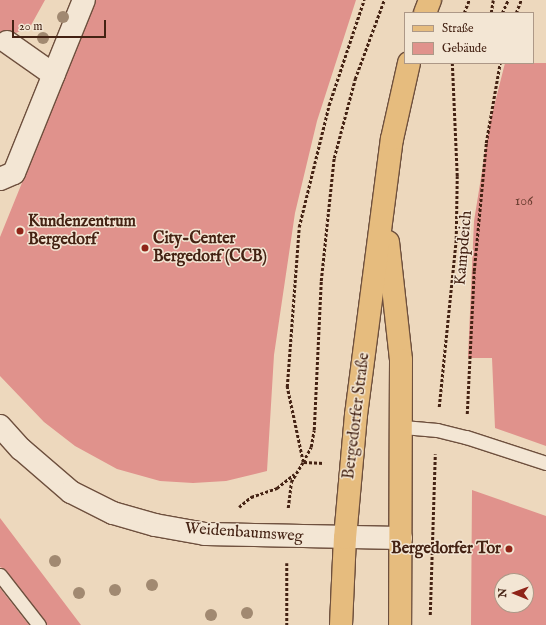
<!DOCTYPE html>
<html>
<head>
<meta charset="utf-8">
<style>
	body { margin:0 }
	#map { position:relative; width:546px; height:625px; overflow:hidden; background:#edd8bd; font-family:"IM FELL English",serif }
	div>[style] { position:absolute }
	.building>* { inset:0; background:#e0928c }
	.path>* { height:2.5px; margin-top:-1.25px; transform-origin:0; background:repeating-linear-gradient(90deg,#442213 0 3px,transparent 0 5px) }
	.roads { filter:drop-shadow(1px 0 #6e503e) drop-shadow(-1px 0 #6e503e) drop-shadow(0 1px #6e503e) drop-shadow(0 -1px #6e503e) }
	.lane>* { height:13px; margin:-6.5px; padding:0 6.5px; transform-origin:6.5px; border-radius:6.5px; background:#f3e6d4 }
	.street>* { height:22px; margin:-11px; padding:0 11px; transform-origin:11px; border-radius:11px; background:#f3e6d4 }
	.primary>* { height:22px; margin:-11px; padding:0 11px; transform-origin:11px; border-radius:11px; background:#e6bc7e }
	.trees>* { width:12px; height:12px; margin:-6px; border-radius:50%; background:#a18971 }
	.dots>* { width:11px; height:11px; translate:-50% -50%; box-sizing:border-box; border:2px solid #f3e6d4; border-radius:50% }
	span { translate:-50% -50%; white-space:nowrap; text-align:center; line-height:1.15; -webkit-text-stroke:3px #f3e6d4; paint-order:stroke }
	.number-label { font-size:14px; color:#6b3e31 }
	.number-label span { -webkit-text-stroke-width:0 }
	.poi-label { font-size:16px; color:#442213; font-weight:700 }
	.left { translate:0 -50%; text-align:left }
	.right { translate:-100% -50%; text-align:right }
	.street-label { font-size:16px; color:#442213 }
	.legend { position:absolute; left:404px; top:12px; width:130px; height:52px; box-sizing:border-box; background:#f3e6d4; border:1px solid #ad9887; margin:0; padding:5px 7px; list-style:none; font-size:12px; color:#442213 }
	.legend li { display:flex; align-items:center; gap:8px; height:20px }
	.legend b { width:20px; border:1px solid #ad9887 }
	.north { position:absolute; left:494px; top:573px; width:40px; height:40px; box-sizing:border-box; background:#f3e6d4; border:1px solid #ad9887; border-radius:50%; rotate:271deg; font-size:11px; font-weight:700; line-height:16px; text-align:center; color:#442213 }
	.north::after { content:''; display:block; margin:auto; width:14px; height:18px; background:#8f2418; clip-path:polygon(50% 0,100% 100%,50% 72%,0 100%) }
	.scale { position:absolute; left:12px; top:20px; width:94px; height:18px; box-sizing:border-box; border:2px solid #442213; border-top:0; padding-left:5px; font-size:12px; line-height:14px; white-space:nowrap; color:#442213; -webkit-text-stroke:3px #f3e6d4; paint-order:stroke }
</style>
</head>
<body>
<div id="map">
	<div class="building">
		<div style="clip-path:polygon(0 0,45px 0,30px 27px,16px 33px,8px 30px,0 32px)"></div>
		<div style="clip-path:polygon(96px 0,356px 0,317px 121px,295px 213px,274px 355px,267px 471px,226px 481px,193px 483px,160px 481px,117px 469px,75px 446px,44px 422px,0 376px,0 237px)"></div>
		<div style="clip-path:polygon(505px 63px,546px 63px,546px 446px,495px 428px,492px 358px,468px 358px,474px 221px,490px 122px)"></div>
		<div style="clip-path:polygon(evenodd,472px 490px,546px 516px,546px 625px,471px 625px,472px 490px,502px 581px,526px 581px,526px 605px,502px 605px,502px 581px)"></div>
		<div style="clip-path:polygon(0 518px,81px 625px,47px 625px,6px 570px,0 567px)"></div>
		<div style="clip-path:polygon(0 588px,29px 625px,0 625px)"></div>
	</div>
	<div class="path">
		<div style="left:464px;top:13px;width:14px;rotate:-69deg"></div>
		<div style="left:491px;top:13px;width:13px;rotate:-81deg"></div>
		<div style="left:502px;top:13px;width:14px;rotate:-65deg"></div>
		<div style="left:516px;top:13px;width:14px;rotate:-69deg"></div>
		<div style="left:439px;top:407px;width:169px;rotate:-84.2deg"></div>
		<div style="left:456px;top:239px;width:63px;rotate:-89.1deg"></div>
		<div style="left:457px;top:176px;width:113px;rotate:-92.5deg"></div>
		<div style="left:467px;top:414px;width:143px;rotate:-87.2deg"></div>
		<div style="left:474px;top:271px;width:129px;rotate:-84.6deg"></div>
		<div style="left:486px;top:143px;width:81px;rotate:-80.1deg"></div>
		<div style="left:303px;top:462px;width:17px;rotate:-62deg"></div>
		<div style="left:311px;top:447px;width:17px;rotate:-80deg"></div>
		<div style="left:314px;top:430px;width:149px;rotate:-87.3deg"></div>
		<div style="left:321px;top:281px;width:124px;rotate:-84deg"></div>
		<div style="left:334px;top:158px;width:82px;rotate:-75.1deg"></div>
		<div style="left:355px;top:79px;width:84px;rotate:-69.8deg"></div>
		<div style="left:304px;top:462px;width:20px;rotate:3deg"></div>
		<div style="left:239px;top:507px;width:16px;rotate:-40deg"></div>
		<div style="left:251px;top:497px;width:28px;rotate:-19deg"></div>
		<div style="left:277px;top:488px;width:22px;rotate:-39deg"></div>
		<div style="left:288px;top:508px;width:26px;rotate:-83deg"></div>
		<div style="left:291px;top:482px;width:23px;rotate:-59deg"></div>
		<div style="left:303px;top:462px;width:77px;rotate:-102deg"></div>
		<div style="left:287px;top:387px;width:160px;rotate:-85.7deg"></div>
		<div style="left:299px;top:227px;width:126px;rotate:-76.2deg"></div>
		<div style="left:329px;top:105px;width:111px;rotate:-71.6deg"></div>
		<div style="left:287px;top:563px;width:62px;rotate:90deg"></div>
		<div style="left:430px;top:615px;width:161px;rotate:-88.2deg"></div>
	</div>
	<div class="roads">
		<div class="lane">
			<div style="left:403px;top:427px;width:34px;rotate:5deg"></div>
			<div style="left:437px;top:430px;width:30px;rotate:14deg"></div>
			<div style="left:466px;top:437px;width:84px;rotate:18deg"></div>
			<div style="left:0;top:575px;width:63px;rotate:52deg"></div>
		</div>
		<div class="street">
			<div style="left:7px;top:42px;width:57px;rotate:35.1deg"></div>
			<div style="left:0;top:179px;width:15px;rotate:-23deg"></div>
			<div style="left:14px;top:173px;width:187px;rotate:-68deg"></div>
			<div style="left:0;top:426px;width:31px;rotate:48deg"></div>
			<div style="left:21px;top:449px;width:66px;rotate:40.7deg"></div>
			<div style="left:71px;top:492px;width:47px;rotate:26.6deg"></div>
			<div style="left:113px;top:513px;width:44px;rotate:15.9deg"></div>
			<div style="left:155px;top:525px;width:51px;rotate:10.2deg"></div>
			<div style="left:205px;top:534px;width:196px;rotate:1.2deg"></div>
		</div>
		<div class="primary">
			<div style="left:425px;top:13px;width:14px;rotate:-69deg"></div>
			<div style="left:388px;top:242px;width:119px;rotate:83.7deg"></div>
			<div style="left:401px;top:360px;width:265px;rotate:90.2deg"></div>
			<div style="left:341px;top:625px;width:87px;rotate:-87.4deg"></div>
			<div style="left:345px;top:538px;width:123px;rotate:-84.9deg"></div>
			<div style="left:356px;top:415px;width:278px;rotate:-82.6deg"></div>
			<div style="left:392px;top:139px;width:78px;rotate:-77.4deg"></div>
		</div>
	</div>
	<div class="trees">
		<div style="left:63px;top:17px"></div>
		<div style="left:43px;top:38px"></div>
		<div style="left:55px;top:561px"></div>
		<div style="left:152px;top:585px"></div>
		<div style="left:115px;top:590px"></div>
		<div style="left:79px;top:593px"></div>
		<div style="left:247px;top:613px"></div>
		<div style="left:211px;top:615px"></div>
	</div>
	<div class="dots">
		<div style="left:20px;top:231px;background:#8f2418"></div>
		<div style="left:145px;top:248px;background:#8f2418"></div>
		<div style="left:509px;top:549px;background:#8f2418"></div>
	</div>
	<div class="number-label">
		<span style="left:524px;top:201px">106</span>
	</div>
	<div class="poi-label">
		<span class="left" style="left:28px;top:231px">Kundenzentrum<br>Bergedorf</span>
		<span class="left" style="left:153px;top:248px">City-Center<br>Bergedorf (CCB)</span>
		<span class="right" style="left:501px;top:549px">Bergedorfer Tor</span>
	</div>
	<div class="street-label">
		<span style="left:464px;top:248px;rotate:-85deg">Kampdeich</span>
		<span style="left:357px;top:416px;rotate:-83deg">Bergedorfer Straße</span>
		<span style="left:244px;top:533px;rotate:4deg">Weidenbaumsweg</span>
	</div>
	<ul class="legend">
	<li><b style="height:5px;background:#e6bc7e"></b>Straße</li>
	<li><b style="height:11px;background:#e0928c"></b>Gebäude</li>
	</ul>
	<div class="north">N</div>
	<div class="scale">20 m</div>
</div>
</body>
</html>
